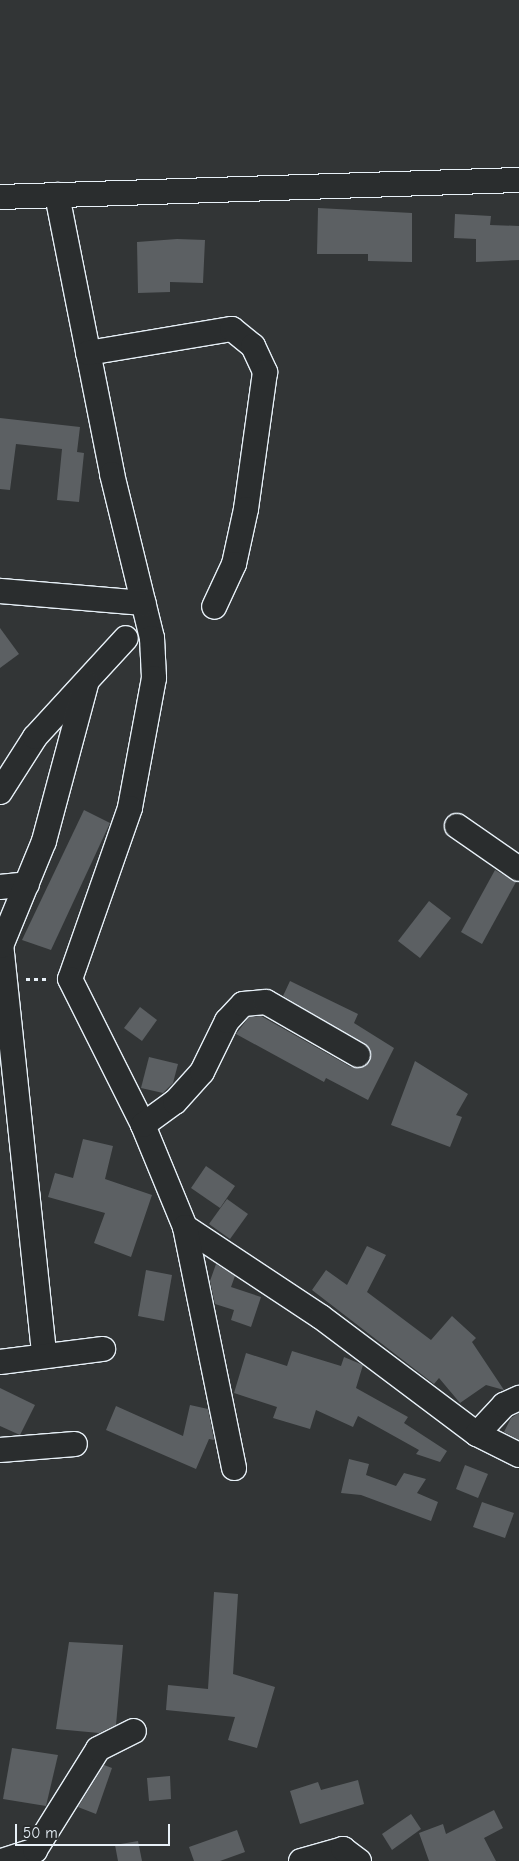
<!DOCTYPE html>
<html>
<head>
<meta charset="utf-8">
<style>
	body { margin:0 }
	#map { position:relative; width:519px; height:1861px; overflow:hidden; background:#323536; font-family:"Comic Neue",sans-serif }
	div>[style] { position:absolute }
	.building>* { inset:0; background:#5c6063 }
	.path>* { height:3px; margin-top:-1.5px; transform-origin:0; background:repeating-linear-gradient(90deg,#e8f1f8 0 4px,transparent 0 8px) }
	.roads { filter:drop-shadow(1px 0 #e8f1f8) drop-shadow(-1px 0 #e8f1f8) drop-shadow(0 1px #e8f1f8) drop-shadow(0 -1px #e8f1f8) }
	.minor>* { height:24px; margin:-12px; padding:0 12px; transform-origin:12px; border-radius:12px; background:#2a2d2e }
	span { translate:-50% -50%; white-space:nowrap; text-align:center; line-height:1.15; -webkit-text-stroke:5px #2a2d2e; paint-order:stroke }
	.scale { position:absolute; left:15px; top:1824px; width:155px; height:22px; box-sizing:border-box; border:2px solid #e8f1f8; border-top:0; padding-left:6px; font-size:15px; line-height:18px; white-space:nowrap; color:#e8f1f8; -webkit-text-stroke:4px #2a2d2e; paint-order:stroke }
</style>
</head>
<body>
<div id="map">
	<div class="building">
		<div style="clip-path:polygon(318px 208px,412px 213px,412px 262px,368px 261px,368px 254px,317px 254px)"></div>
		<div style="clip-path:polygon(455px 214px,491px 216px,490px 225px,519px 226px,519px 260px,476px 262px,476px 239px,454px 238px)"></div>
		<div style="clip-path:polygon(177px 239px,205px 240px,203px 283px,170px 282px,170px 292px,138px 293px,137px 242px)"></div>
		<div style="clip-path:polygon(0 418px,80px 427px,77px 452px,84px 453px,79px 502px,57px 500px,62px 449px,16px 444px,10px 490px,0 489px)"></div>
		<div style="clip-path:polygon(0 628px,19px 654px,0 668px)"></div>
		<div style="clip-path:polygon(84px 810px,110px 823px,51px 950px,22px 940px)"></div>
		<div style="clip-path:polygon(495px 870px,516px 882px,482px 944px,461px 932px)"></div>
		<div style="clip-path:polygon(429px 901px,451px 918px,420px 958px,398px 941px)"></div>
		<div style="clip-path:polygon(290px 981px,358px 1014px,354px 1023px,394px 1048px,368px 1100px,326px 1078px,324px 1082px,236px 1034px,249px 1017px,261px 1016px,351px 1067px,365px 1067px,372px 1055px,370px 1048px,283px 996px)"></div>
		<div style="clip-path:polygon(140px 1007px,157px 1020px,142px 1041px,124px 1028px)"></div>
		<div style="clip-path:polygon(149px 1057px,178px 1064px,173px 1083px,163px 1093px,141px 1088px)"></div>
		<div style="clip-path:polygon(415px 1061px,468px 1094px,456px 1115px,462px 1117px,450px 1147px,391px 1125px)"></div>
		<div style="clip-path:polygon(83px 1139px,113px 1146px,105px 1179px,152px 1195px,131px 1257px,94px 1243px,105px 1213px,48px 1197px,55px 1173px,73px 1178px)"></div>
		<div style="clip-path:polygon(206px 1166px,235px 1186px,220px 1208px,191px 1188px)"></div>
		<div style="clip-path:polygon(227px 1199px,248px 1214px,230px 1239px,209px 1224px)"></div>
		<div style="clip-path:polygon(367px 1246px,386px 1255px,367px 1292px,431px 1340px,452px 1316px,476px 1338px,472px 1342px,504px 1390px,486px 1385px,460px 1403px,439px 1378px,434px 1384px,312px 1290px,326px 1270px,347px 1285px)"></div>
		<div style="clip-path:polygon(216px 1264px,235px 1276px,231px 1287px,261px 1297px,251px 1327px,231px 1320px,234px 1310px,215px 1304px,210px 1281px)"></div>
		<div style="clip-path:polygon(146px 1270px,172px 1275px,164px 1321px,138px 1316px)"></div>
		<div style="clip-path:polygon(292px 1351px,341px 1366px,344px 1357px,363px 1365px,356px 1388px,408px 1417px,404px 1423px,447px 1451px,440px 1462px,416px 1454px,419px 1450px,358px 1416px,353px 1427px,316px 1410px,310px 1429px,273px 1418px,277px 1407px,234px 1393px,246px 1353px,287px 1366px)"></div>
		<div style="clip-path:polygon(0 1388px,35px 1405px,20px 1435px,0 1426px)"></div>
		<div style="clip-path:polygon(190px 1405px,208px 1409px,214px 1440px,209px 1439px,196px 1469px,106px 1430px,116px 1406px,183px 1436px)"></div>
		<div style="clip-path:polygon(519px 1413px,519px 1440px,504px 1432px,511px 1418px)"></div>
		<div style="clip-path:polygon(349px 1459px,369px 1464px,366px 1475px,396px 1486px,404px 1473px,426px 1479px,417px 1493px,438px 1502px,431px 1521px,361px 1495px,341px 1493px)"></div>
		<div style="clip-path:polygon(465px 1465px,488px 1474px,478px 1498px,456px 1489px)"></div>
		<div style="clip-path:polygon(482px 1502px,514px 1513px,505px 1538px,473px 1527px)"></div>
		<div style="clip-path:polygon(214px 1592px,238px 1594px,233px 1674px,275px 1687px,257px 1748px,228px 1740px,235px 1717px,166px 1710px,168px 1685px,208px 1689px)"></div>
		<div style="clip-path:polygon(69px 1642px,123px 1645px,116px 1725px,99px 1733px,56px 1729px)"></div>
		<div style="clip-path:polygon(12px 1748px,58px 1755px,46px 1806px,3px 1799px)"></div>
		<div style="clip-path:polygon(104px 1765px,112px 1768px,96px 1814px,78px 1807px)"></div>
		<div style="clip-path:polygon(170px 1776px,171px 1799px,149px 1801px,147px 1778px)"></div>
		<div style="clip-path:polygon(358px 1780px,364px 1804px,300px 1824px,290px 1791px,318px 1782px,321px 1790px)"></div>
		<div style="clip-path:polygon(494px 1810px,503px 1828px,484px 1838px,496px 1861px,429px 1861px,419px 1833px,443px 1824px,446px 1834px)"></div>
		<div style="clip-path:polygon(411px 1814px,421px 1829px,392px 1850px,382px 1834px)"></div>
		<div style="clip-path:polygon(237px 1830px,245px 1852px,220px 1861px,194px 1861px,189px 1847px)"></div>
		<div style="clip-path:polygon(138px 1841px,142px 1861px,118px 1861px,115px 1845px)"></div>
	</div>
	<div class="path">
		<div style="left:26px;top:979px;width:24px"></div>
	</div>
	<div class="roads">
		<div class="minor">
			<div style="left:57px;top:195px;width:284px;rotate:78.8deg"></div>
			<div style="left:112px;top:474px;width:169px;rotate:76.3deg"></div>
			<div style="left:152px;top:638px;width:40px;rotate:87.1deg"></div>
			<div style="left:154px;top:678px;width:132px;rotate:100.5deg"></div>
			<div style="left:130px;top:808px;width:181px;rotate:109.3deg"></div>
			<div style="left:70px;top:979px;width:163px;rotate:63.4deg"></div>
			<div style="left:143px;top:1125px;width:110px;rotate:67.6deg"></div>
			<div style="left:185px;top:1227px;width:163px;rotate:33.5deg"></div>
			<div style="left:321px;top:1317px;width:195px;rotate:36.9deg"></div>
			<div style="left:477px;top:1434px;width:47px;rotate:26.6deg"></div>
			<div style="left:0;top:197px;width:519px;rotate:-1.88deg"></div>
			<div style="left:88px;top:353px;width:146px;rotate:-9.5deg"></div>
			<div style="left:232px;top:329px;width:27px;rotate:39deg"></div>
			<div style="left:253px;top:346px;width:29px;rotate:65deg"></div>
			<div style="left:265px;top:372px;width:138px;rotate:97.9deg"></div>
			<div style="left:246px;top:509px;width:56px;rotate:102.3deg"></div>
			<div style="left:234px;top:564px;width:47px;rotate:114.9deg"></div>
			<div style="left:0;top:591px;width:144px;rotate:4.8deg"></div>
			<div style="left:0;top:792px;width:65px;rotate:-57.5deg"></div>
			<div style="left:35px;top:737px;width:134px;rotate:-47.4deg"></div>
			<div style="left:457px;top:826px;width:75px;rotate:34.7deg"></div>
			<div style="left:0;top:887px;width:27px;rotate:-6deg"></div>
			<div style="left:0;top:934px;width:424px;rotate:84deg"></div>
			<div style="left:1px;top:946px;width:113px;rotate:-67.7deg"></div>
			<div style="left:44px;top:841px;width:163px;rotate:-75deg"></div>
			<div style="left:143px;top:1125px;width:39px;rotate:-36deg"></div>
			<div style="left:175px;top:1102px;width:40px;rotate:-48deg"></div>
			<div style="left:202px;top:1072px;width:57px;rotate:-63.9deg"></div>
			<div style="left:227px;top:1021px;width:23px;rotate:-47deg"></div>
			<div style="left:243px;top:1004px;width:23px;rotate:-5deg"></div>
			<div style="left:266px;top:1002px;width:106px;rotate:29.9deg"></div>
			<div style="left:185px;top:1227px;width:246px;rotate:78.5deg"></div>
			<div style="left:0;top:1362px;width:104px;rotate:-7.2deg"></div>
			<div style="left:477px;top:1434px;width:40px;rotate:-47deg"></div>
			<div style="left:504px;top:1405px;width:17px;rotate:-25deg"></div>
			<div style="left:0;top:1450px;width:75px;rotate:-4.6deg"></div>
			<div style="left:2px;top:1861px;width:35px;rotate:-18deg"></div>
			<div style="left:35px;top:1850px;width:119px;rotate:-58deg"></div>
			<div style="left:98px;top:1749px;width:40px;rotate:-26.6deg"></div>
			<div style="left:301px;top:1861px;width:44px;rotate:-15.9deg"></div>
			<div style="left:343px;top:1849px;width:20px;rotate:37deg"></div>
		</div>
	</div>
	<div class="scale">50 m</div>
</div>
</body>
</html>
